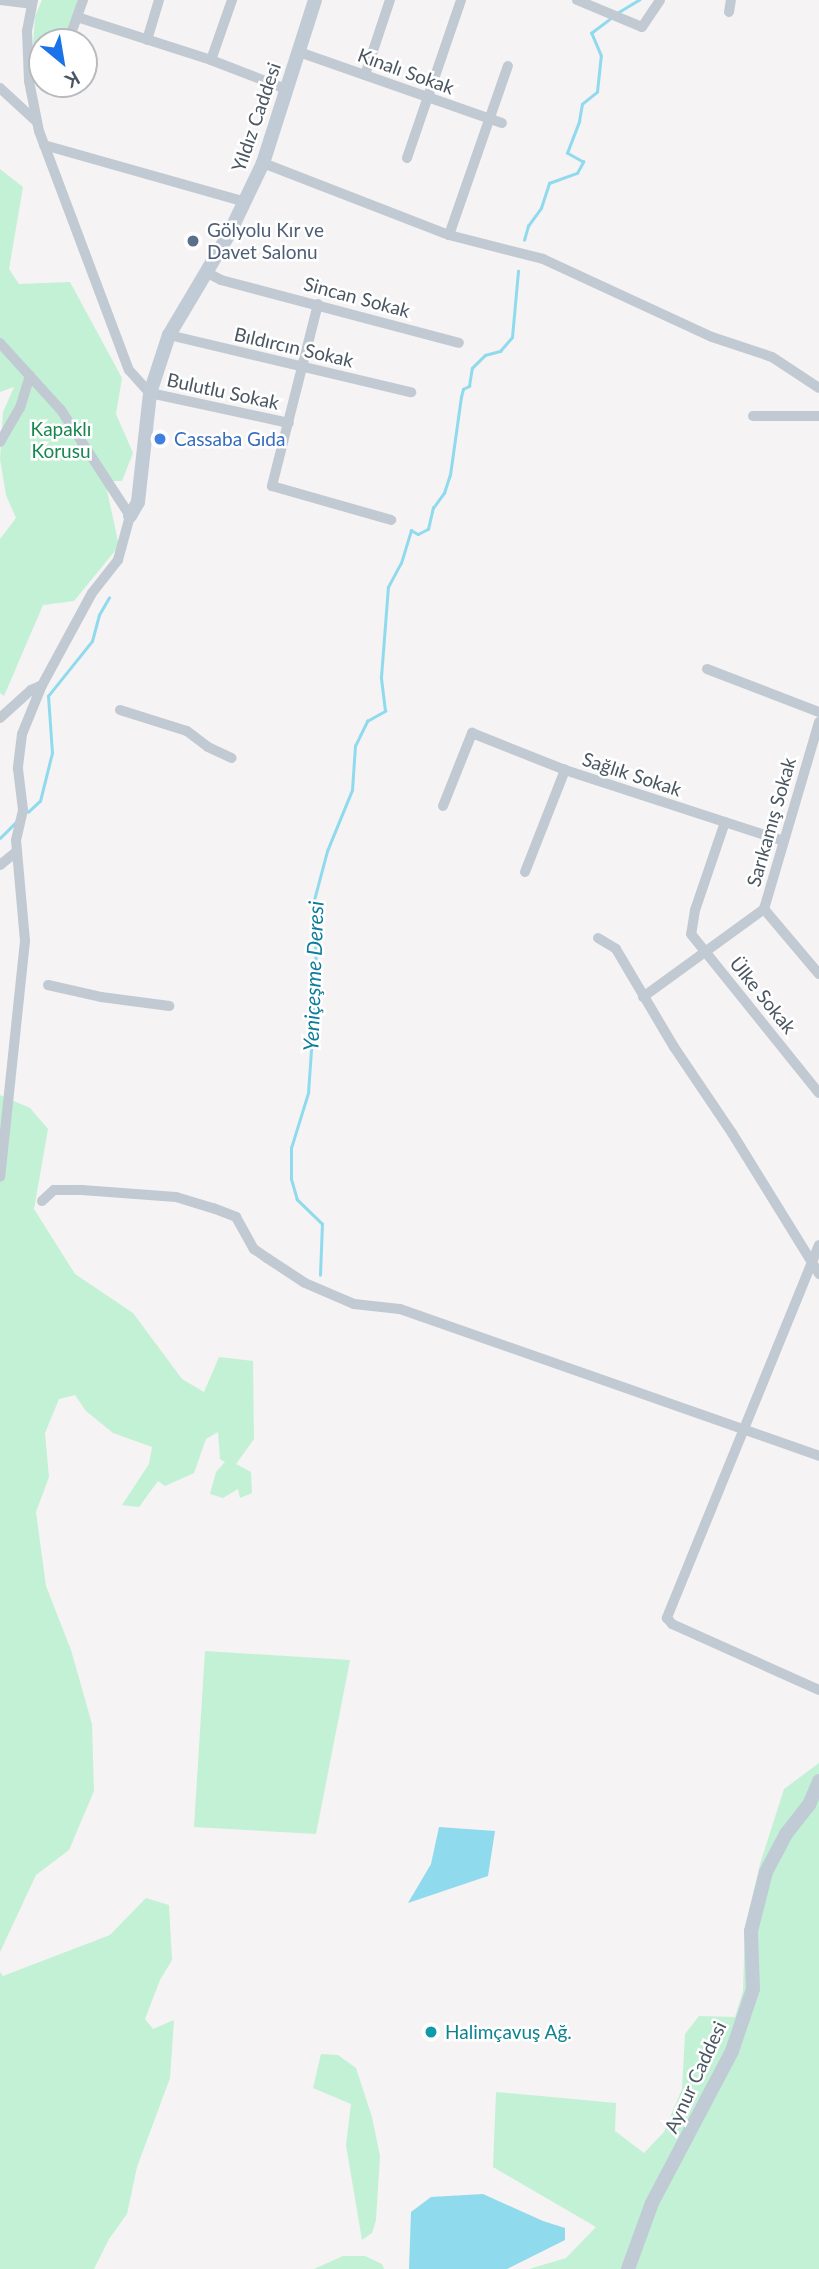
<!DOCTYPE html>
<html>
<head>
<meta charset="utf-8">
<style>
	body { margin:0 }
	#map { position:relative; width:819px; height:2269px; overflow:hidden; background:#f5f3f3; font-family:Lato,sans-serif }
	div>[style] { position:absolute }
	.green>* { inset:0; background:#c3f1d5 }
	.water>* { inset:0; background:#90daee }
	.stream>* { height:2.5px; margin:-1.25px; padding:0 1.25px; transform-origin:1.25px; border-radius:1.25px; background:#90daee }
	.street>* { height:10px; margin:-5px; padding:0 5px; transform-origin:5px; border-radius:5px; background:#c1cad2 }
	.secondary>* { height:14px; margin:-7px; padding:0 7px; transform-origin:7px; border-radius:7px; background:#c1cbd6 }
	.dots>* { width:19px; height:19px; translate:-50% -50%; box-sizing:border-box; border:4px solid #fff; border-radius:50% }
	span { translate:-50% -50%; white-space:nowrap; text-align:center; line-height:1.15; -webkit-text-stroke:5px #fff; paint-order:stroke }
	.street-label { font-size:19px; color:#4a5661 }
	.service-label { font-size:19px; color:#4e5e75 }
	.left { translate:0 -50%; text-align:left }
	.park-label { font-size:19px; color:#17864f }
	.shop-label { font-size:19px; color:#366cbe }
	.culture-label { font-size:19px; color:#0d838f }
	.water-label { font-size:21px; color:#0c7c9b; font-style:italic }
	.north { position:absolute; left:28px; top:28px; width:70px; height:70px; box-sizing:border-box; background:#fff; border:2px solid #b7bbc0; border-radius:50%; rotate:150deg; font-size:19px; font-weight:700; line-height:28px; text-align:center; color:#4a5661 }
	.north::after { content:''; display:block; margin:auto; width:24px; height:32px; background:#1a73e8; clip-path:polygon(50% 0,100% 100%,50% 72%,0 100%) }
</style>
</head>
<body>
<div id="map">
	<div class="green">
		<div style="clip-path:polygon(42px 0,79px 0,65px 42px,42px 42px,42px 69px,32px 60px,35px 16px)"></div>
		<div style="clip-path:polygon(0 169px,23px 187px,9px 269px,19px 284px,70px 282px,122px 378px,116px 414px,133px 453px,122px 481px,105px 481px,119px 546px,74px 601px,43px 605px,4px 696px,0 693px,0 539px,16px 518px,6px 495px,0 459px,3px 412px,14px 387px,0 392px)"></div>
		<div style="clip-path:polygon(0 1095px,30px 1108px,48px 1129px,34px 1209px,75px 1274px,133px 1313px,182px 1379px,204px 1392px,219px 1357px,253px 1361px,254px 1439px,236px 1464px,251px 1472px,252px 1493px,240px 1498px,238px 1489px,223px 1498px,210px 1494px,216px 1472px,225px 1462px,220px 1459px,218px 1432px,206px 1439px,194px 1473px,165px 1486px,158px 1481px,139px 1507px,122px 1505px,149px 1464px,152px 1447px,113px 1433px,86px 1411px,75px 1395px,59px 1399px,45px 1433px,49px 1477px,36px 1512px,46px 1586px,71px 1650px,92px 1724px,94px 1791px,69px 1850px,36px 1875px,0 1952px)"></div>
		<div style="clip-path:polygon(205px 1651px,350px 1660px,316px 1834px,194px 1827px)"></div>
		<div style="clip-path:polygon(819px 1763px,819px 2269px,529px 2269px,566px 2258px,596px 2227px,493px 2167px,496px 2092px,616px 2103px,615px 2131px,644px 2153px,664px 2132px,682px 2089px,685px 2034px,699px 2016px,735px 2017px,743px 1991px,745px 1927px,760px 1864px,784px 1789px)"></div>
		<div style="clip-path:polygon(146px 1898px,169px 1905px,172px 1960px,160px 1980px,145px 2019px,153px 2029px,174px 2020px,170px 2078px,137px 2167px,127px 2214px,109px 2239px,94px 2269px,0 2269px,0 1972px,3px 1976px,110px 1935px)"></div>
		<div style="clip-path:polygon(321px 2054px,338px 2055px,356px 2068px,372px 2117px,380px 2156px,376px 2220px,372px 2233px,362px 2240px,346px 2145px,351px 2104px,313px 2088px)"></div>
		<div style="clip-path:polygon(343px 2256px,365px 2256px,382px 2264px,384px 2269px,314px 2269px)"></div>
	</div>
	<div class="water">
		<div style="clip-path:polygon(439px 1827px,495px 1831px,488px 1876px,408px 1903px,431px 1864px)"></div>
		<div style="clip-path:polygon(483px 2194px,543px 2221px,565px 2228px,565px 2240px,507px 2269px,409px 2269px,411px 2212px,431px 2197px)"></div>
	</div>
	<div class="stream">
		<div style="left:617px;top:13px;width:26px;rotate:-31deg"></div>
		<div style="left:524px;top:240px;width:15px;rotate:-74deg"></div>
		<div style="left:528px;top:226px;width:22px;rotate:-54deg"></div>
		<div style="left:541px;top:208px;width:26px;rotate:-72deg"></div>
		<div style="left:549px;top:183px;width:30px;rotate:-20deg"></div>
		<div style="left:577px;top:173px;width:13px;rotate:-61deg"></div>
		<div style="left:583px;top:162px;width:18px;rotate:-151deg"></div>
		<div style="left:567px;top:153px;width:34px;rotate:-69deg"></div>
		<div style="left:579px;top:121px;width:17px;rotate:-80deg"></div>
		<div style="left:582px;top:104px;width:19px;rotate:-39deg"></div>
		<div style="left:597px;top:92px;width:36px;rotate:-84deg"></div>
		<div style="left:601px;top:56px;width:25px;rotate:-113deg"></div>
		<div style="left:591px;top:33px;width:25px;rotate:-37deg"></div>
		<div style="left:28px;top:812px;width:16px;rotate:-43deg"></div>
		<div style="left:40px;top:801px;width:49px;rotate:-76deg"></div>
		<div style="left:52px;top:753px;width:57px;rotate:-94deg"></div>
		<div style="left:48px;top:696px;width:70px;rotate:-51.3deg"></div>
		<div style="left:92px;top:641px;width:27px;rotate:-75deg"></div>
		<div style="left:99px;top:615px;width:20px;rotate:-60deg"></div>
		<div style="left:0;top:838px;width:24px;rotate:-45deg"></div>
		<div style="left:320px;top:1275px;width:51px;rotate:-87.8deg"></div>
		<div style="left:322px;top:1224px;width:35px;rotate:-136deg"></div>
		<div style="left:297px;top:1200px;width:22px;rotate:-106deg"></div>
		<div style="left:291px;top:1179px;width:31px;rotate:-90deg"></div>
		<div style="left:291px;top:1148px;width:58px;rotate:-72.8deg"></div>
		<div style="left:308px;top:1093px;width:114px;rotate:-86deg"></div>
		<div style="left:316px;top:979px;width:79px;rotate:-91.5deg"></div>
		<div style="left:314px;top:900px;width:51px;rotate:-75.1deg"></div>
		<div style="left:327px;top:851px;width:66px;rotate:-67.7deg"></div>
		<div style="left:352px;top:790px;width:44px;rotate:-86.1deg"></div>
		<div style="left:355px;top:746px;width:28px;rotate:-64deg"></div>
		<div style="left:367px;top:721px;width:21px;rotate:-29deg"></div>
		<div style="left:385px;top:711px;width:34px;rotate:-97deg"></div>
		<div style="left:381px;top:677px;width:90px;rotate:-85.6deg"></div>
		<div style="left:388px;top:587px;width:27px;rotate:-62deg"></div>
		<div style="left:401px;top:563px;width:34px;rotate:-73deg"></div>
		<div style="left:411px;top:530px;width:8px;rotate:30deg"></div>
		<div style="left:418px;top:534px;width:11px;rotate:-27deg"></div>
		<div style="left:428px;top:529px;width:22px;rotate:-77deg"></div>
		<div style="left:433px;top:508px;width:19px;rotate:-54deg"></div>
		<div style="left:444px;top:493px;width:19px;rotate:-72deg"></div>
		<div style="left:450px;top:475px;width:79px;rotate:-82deg"></div>
		<div style="left:461px;top:397px;width:8px;rotate:-76deg"></div>
		<div style="left:463px;top:389px;width:7px;rotate:-27deg"></div>
		<div style="left:469px;top:386px;width:18px;rotate:-81deg"></div>
		<div style="left:472px;top:368px;width:18px;rotate:-45deg"></div>
		<div style="left:485px;top:355px;width:16px;rotate:-15deg"></div>
		<div style="left:500px;top:351px;width:18px;rotate:-49deg"></div>
		<div style="left:512px;top:337px;width:66px;rotate:-84.8deg"></div>
	</div>
	<div class="street">
		<div style="left:0;top:0;width:31px;rotate:7deg"></div>
		<div style="left:33px;top:0;width:32px;rotate:101deg"></div>
		<div style="left:27px;top:31px;width:50px;rotate:87.7deg"></div>
		<div style="left:29px;top:81px;width:51px;rotate:78.7deg"></div>
		<div style="left:39px;top:131px;width:255px;rotate:69.4deg"></div>
		<div style="left:129px;top:370px;width:31px;rotate:48deg"></div>
		<div style="left:150px;top:393px;width:142px;rotate:12.2deg"></div>
		<div style="left:577px;top:0;width:70px;rotate:22.6deg"></div>
		<div style="left:642px;top:27px;width:32px;rotate:-56deg"></div>
		<div style="left:729px;top:12px;width:12px;rotate:-81deg"></div>
		<div style="left:77px;top:17px;width:141px;rotate:17.8deg"></div>
		<div style="left:211px;top:60px;width:80px;rotate:21.1deg"></div>
		<div style="left:147px;top:40px;width:42px;rotate:-73.3deg"></div>
		<div style="left:68px;top:42px;width:45px;rotate:-70.3deg"></div>
		<div style="left:299px;top:52px;width:215px;rotate:19.3deg"></div>
		<div style="left:211px;top:60px;width:64px;rotate:-70.7deg"></div>
		<div style="left:365px;top:75px;width:79px;rotate:-71.6deg"></div>
		<div style="left:0;top:88px;width:50px;rotate:42.6deg"></div>
		<div style="left:44px;top:145px;width:209px;rotate:15.8deg"></div>
		<div style="left:407px;top:158px;width:167px;rotate:-71.1deg"></div>
		<div style="left:263px;top:163px;width:199px;rotate:21.2deg"></div>
		<div style="left:449px;top:235px;width:97px;rotate:14.3deg"></div>
		<div style="left:543px;top:259px;width:186px;rotate:24.8deg"></div>
		<div style="left:712px;top:337px;width:63px;rotate:18.4deg"></div>
		<div style="left:772px;top:357px;width:56px;rotate:33.4deg"></div>
		<div style="left:449px;top:235px;width:179px;rotate:-70.8deg"></div>
		<div style="left:206px;top:272px;width:17px;rotate:28deg"></div>
		<div style="left:221px;top:280px;width:246px;rotate:14.8deg"></div>
		<div style="left:318px;top:304px;width:188px;rotate:104.2deg"></div>
		<div style="left:272px;top:486px;width:124px;rotate:15.9deg"></div>
		<div style="left:169px;top:335px;width:249px;rotate:13.3deg"></div>
		<div style="left:0;top:343px;width:91px;rotate:47.7deg"></div>
		<div style="left:61px;top:410px;width:126px;rotate:56.9deg"></div>
		<div style="left:130px;top:516px;width:46px;rotate:105.3deg"></div>
		<div style="left:118px;top:560px;width:42px;rotate:128.2deg"></div>
		<div style="left:92px;top:593px;width:105px;rotate:118.5deg"></div>
		<div style="left:42px;top:685px;width:53px;rotate:112.2deg"></div>
		<div style="left:22px;top:734px;width:35px;rotate:97deg"></div>
		<div style="left:18px;top:769px;width:41px;rotate:83deg"></div>
		<div style="left:23px;top:810px;width:31px;rotate:103deg"></div>
		<div style="left:16px;top:840px;width:101px;rotate:84.9deg"></div>
		<div style="left:25px;top:941px;width:237px;rotate:96deg"></div>
		<div style="left:753px;top:416px;width:66px"></div>
		<div style="left:0;top:442px;width:39px;rotate:-60deg"></div>
		<div style="left:20px;top:408px;width:34px;rotate:-73deg"></div>
		<div style="left:707px;top:669px;width:120px;rotate:21deg"></div>
		<div style="left:120px;top:710px;width:70px;rotate:17.4deg"></div>
		<div style="left:187px;top:731px;width:26px;rotate:37deg"></div>
		<div style="left:208px;top:747px;width:26px;rotate:25deg"></div>
		<div style="left:0;top:718px;width:42px;rotate:-42.1deg"></div>
		<div style="left:31px;top:690px;width:12px;rotate:-24deg"></div>
		<div style="left:443px;top:806px;width:79px;rotate:-68.3deg"></div>
		<div style="left:472px;top:733px;width:100px;rotate:21.7deg"></div>
		<div style="left:565px;top:770px;width:230px;rotate:18deg"></div>
		<div style="left:725px;top:822px;width:93px;rotate:108.8deg"></div>
		<div style="left:695px;top:910px;width:24px;rotate:99deg"></div>
		<div style="left:691px;top:934px;width:204px;rotate:51.2deg"></div>
		<div style="left:0;top:865px;width:22px;rotate:-39deg"></div>
		<div style="left:525px;top:872px;width:110px;rotate:-68.6deg"></div>
		<div style="left:764px;top:909px;width:85px;rotate:49.8deg"></div>
		<div style="left:598px;top:938px;width:21px;rotate:31deg"></div>
		<div style="left:616px;top:949px;width:114px;rotate:59.4deg"></div>
		<div style="left:674px;top:1047px;width:104px;rotate:56deg"></div>
		<div style="left:732px;top:1133px;width:166px;rotate:58.3deg"></div>
		<div style="left:48px;top:985px;width:54px;rotate:12.8deg"></div>
		<div style="left:101px;top:997px;width:69px;rotate:7.5deg"></div>
		<div style="left:643px;top:997px;width:150px;rotate:-36deg"></div>
		<div style="left:764px;top:909px;width:195px;rotate:-73.6deg"></div>
		<div style="left:42px;top:1201px;width:16px;rotate:-43deg"></div>
		<div style="left:54px;top:1190px;width:28px"></div>
		<div style="left:82px;top:1190px;width:94px;rotate:4.3deg"></div>
		<div style="left:176px;top:1197px;width:39px;rotate:17deg"></div>
		<div style="left:213px;top:1208px;width:25px;rotate:21deg"></div>
		<div style="left:236px;top:1217px;width:37px;rotate:61deg"></div>
		<div style="left:254px;top:1249px;width:16px;rotate:35deg"></div>
		<div style="left:267px;top:1258px;width:45px;rotate:33.3deg"></div>
		<div style="left:305px;top:1283px;width:53px;rotate:23.2deg"></div>
		<div style="left:354px;top:1304px;width:46px;rotate:6.2deg"></div>
		<div style="left:400px;top:1309px;width:444px;rotate:19.3deg"></div>
		<div style="left:819px;top:1245px;width:403px;rotate:112.2deg"></div>
		<div style="left:667px;top:1618px;width:8px;rotate:50deg"></div>
		<div style="left:672px;top:1624px;width:161px;rotate:24.2deg"></div>
	</div>
	<div class="secondary">
		<div style="left:130px;top:516px;width:16px;rotate:-60deg"></div>
		<div style="left:138px;top:502px;width:110px;rotate:-83.7deg"></div>
		<div style="left:150px;top:393px;width:61px;rotate:-71.9deg"></div>
		<div style="left:169px;top:335px;width:117px;rotate:-59.3deg"></div>
		<div style="left:229px;top:234px;width:79px;rotate:-64.4deg"></div>
		<div style="left:263px;top:163px;width:171px;rotate:-72.3deg"></div>
		<div style="left:628px;top:2269px;width:70px;rotate:-70deg"></div>
		<div style="left:652px;top:2203px;width:172px;rotate:-62.2deg"></div>
		<div style="left:732px;top:2051px;width:65px;rotate:-71.3deg"></div>
		<div style="left:753px;top:1989px;width:58px;rotate:-92deg"></div>
		<div style="left:751px;top:1931px;width:61px;rotate:-75.7deg"></div>
		<div style="left:766px;top:1872px;width:43px;rotate:-62.2deg"></div>
		<div style="left:786px;top:1834px;width:37px;rotate:-52deg"></div>
		<div style="left:809px;top:1805px;width:26px;rotate:-67deg"></div>
	</div>
	<div class="dots">
		<div style="left:193px;top:241px;background:#5c6f8a"></div>
		<div style="left:160px;top:439px;background:#3f7fe0"></div>
		<div style="left:431px;top:2032px;background:#0f9aa8"></div>
	</div>
	<div class="street-label">
		<span style="left:406px;top:71px;rotate:20deg">Kınalı Sokak</span>
		<span style="left:256px;top:117px;rotate:-71deg">Yıldız Caddesi</span>
		<span style="left:357px;top:297px;rotate:15deg">Sincan Sokak</span>
		<span style="left:294px;top:347px;rotate:13deg">Bıldırcın Sokak</span>
		<span style="left:223px;top:391px;rotate:12deg">Bulutlu Sokak</span>
		<span style="left:632px;top:774px;rotate:18deg">Sağlık Sokak</span>
		<span style="left:771px;top:822px;rotate:-74deg">Sarıkamış Sokak</span>
		<span style="left:763px;top:995px;rotate:51deg">Ülke Sokak</span>
		<span style="left:695px;top:2077px;rotate:-65deg">Aynur Caddesi</span>
	</div>
	<div class="service-label">
		<span class="left" style="left:207px;top:241px">Gölyolu Kır ve<br>Davet Salonu</span>
	</div>
	<div class="park-label">
		<span style="left:61px;top:440px">Kapaklı<br>Korusu</span>
	</div>
	<div class="shop-label">
		<span class="left" style="left:174px;top:439px">Cassaba Gıda</span>
	</div>
	<div class="culture-label">
		<span class="left" style="left:445px;top:2032px">Halimçavuş Ağ.</span>
	</div>
	<div class="water-label">
		<span style="left:313px;top:976px;rotate:-88deg">Yeniçeşme Deresi</span>
	</div>
	<div class="north">K</div>
</div>
</body>
</html>
